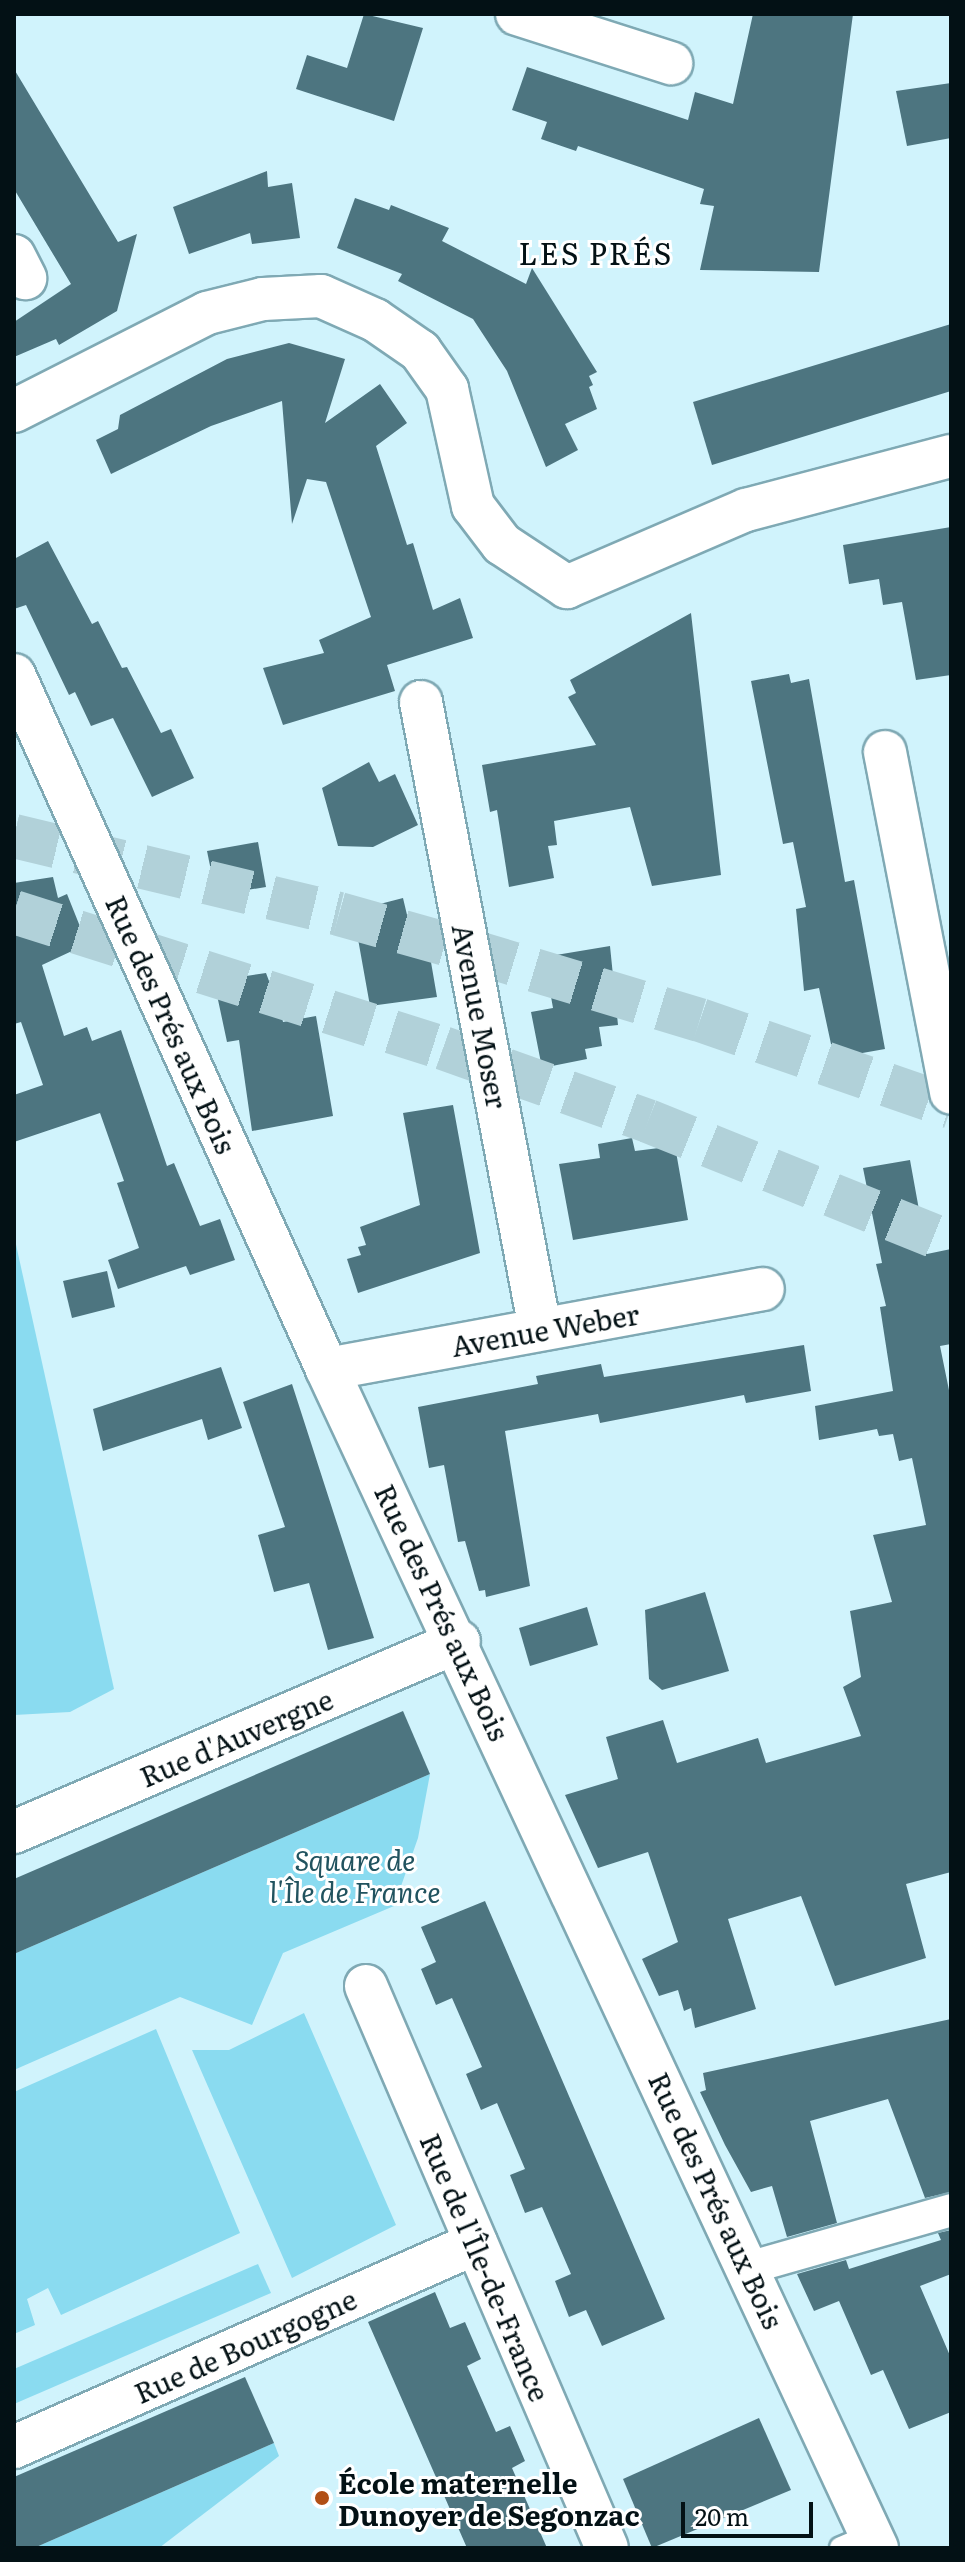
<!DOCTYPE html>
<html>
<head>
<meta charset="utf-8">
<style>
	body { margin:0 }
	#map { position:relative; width:965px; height:2562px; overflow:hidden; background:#d0f3fc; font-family:Literata,serif }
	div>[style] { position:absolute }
	.green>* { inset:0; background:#8adbf0 }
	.building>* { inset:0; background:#4d7580 }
	.motorway-tunnel>* { height:44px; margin-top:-22px; transform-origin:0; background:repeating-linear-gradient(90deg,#b1d1d9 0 44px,transparent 0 66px) }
	.roads { filter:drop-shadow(2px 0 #7fa9b4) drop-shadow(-2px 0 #7fa9b4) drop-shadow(0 2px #7fa9b4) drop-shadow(0 -2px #7fa9b4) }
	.service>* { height:22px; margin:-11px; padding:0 11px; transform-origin:11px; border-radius:11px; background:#fff }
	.pedestrian>* { height:32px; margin:-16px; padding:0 16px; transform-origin:16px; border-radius:16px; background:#fff }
	.minor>* { height:42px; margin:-21px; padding:0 21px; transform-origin:21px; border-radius:21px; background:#fff }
	.dots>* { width:22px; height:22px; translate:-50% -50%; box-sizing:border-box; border:4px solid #fff; border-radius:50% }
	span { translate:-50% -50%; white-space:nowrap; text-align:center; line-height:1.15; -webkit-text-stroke:6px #fff; paint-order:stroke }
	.street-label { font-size:28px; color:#031115 }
	.park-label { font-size:28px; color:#21535f; font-style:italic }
	.poi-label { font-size:28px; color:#031115; font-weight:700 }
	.left { translate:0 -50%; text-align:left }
	.neighbourhood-label { font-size:30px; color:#031115; letter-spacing:2px }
	.frame { position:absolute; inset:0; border:16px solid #031115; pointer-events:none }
	.scale { position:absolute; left:681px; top:2502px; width:132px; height:36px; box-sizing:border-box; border:4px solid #031115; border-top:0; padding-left:10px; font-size:24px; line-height:28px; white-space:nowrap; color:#031115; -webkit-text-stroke:6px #fff; paint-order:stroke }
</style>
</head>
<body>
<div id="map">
	<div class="green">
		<div style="clip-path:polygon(15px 1240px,114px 1689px,70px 1712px,14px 1715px)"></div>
		<div style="clip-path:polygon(430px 1774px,418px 1838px,394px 1906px,283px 1953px,252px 2025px,180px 1997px,14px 2070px,14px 1954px)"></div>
		<div style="clip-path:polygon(304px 2013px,396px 2225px,292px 2278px,192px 2050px,229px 2050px)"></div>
		<div style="clip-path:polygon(156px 2029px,240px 2233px,61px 2315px,48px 2288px,27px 2299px,35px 2325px,14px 2334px,14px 2092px)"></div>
		<div style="clip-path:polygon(258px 2264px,271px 2293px,14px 2404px,14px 2369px)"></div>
		<div style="clip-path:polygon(274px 2443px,279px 2456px,159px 2548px,34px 2548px)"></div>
	</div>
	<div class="building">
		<div style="clip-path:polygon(364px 14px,423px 28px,394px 121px,296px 89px,307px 55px,347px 68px)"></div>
		<div style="clip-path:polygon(753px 14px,853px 14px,819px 272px,700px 270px,714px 206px,700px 204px,704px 189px,578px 146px,576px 151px,541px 139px,547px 122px,512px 110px,527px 67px,688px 120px,695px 92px,733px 104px)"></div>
		<div style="clip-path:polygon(14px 69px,118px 242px,137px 234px,117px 311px,59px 345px,56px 339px,14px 357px,14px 322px,71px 284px,14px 189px)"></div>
		<div style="clip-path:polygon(951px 83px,951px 138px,907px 146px,896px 91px)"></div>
		<div style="clip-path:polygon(267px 171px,268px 187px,292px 183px,300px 238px,252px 244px,250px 233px,189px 254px,173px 207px)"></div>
		<div style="clip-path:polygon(355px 198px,389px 210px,391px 205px,449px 228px,442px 241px,526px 284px,532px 268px,597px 372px,589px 376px,593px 385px,589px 387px,597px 409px,565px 424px,578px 450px,546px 467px,507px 371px,473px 319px,398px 281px,402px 274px,337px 248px)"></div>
		<div style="clip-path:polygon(951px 324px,951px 391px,712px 465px,693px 402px)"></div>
		<div style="clip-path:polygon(289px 343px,345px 359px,325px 423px,380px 384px,407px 423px,376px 446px,407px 545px,413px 543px,433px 610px,460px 598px,473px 638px,387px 665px,395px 691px,283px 725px,263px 668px,324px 653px,319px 640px,371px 617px,326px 482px,307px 479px,292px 524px,282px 401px,211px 426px,111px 474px,96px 440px,118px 429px,120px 415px,227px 359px)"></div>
		<div style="clip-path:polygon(951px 527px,951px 675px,916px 680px,902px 602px,883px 605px,879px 579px,849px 584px,843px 545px)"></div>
		<div style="clip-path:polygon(48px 541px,92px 624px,98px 621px,122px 668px,127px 667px,161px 733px,171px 729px,194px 778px,152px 797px,113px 718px,91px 726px,75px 692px,69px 695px,26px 605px,14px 609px,14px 559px)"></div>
		<div style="clip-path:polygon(691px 613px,721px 875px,652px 886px,630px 807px,554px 821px,557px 845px,548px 846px,554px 878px,509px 887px,497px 810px,490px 812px,482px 765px,596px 745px,568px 697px,576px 693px,570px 680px)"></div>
		<div style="clip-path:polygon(789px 674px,791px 683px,809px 679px,845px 882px,854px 880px,885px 1049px,834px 1058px,819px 988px,804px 991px,796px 909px,806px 907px,793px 842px,783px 844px,751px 681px)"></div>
		<div style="clip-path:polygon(369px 762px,379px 782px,395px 774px,418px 825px,373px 847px,338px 846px,322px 788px)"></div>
		<div style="clip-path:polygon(258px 842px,266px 887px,216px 895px,207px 851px)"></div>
		<div style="clip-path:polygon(53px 877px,58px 898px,67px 894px,87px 944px,42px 965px,64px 1036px,87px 1027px,92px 1041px,121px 1030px,167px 1166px,174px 1163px,200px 1226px,220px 1219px,235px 1260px,190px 1275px,186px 1266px,118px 1289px,108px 1260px,139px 1248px,117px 1183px,124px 1181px,100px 1113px,14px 1142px,14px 1095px,43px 1085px,21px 1022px,14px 1024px,14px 883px)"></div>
		<div style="clip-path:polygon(403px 898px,412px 936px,426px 933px,437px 997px,370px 1006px,353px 911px)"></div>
		<div style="clip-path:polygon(610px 946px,618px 1025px,599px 1027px,602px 1046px,585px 1049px,587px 1059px,542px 1068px,531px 1012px,553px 1008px,544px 957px)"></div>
		<div style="clip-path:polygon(266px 973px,269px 981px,275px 980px,283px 1022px,316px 1016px,333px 1116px,252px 1131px,239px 1040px,227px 1042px,214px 981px)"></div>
		<div style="clip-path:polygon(453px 1105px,480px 1253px,358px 1293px,347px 1259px,361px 1255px,358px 1247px,366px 1245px,360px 1227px,420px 1205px,403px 1113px)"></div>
		<div style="clip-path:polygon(632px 1138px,635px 1151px,675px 1146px,688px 1220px,573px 1240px,559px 1164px,600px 1158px,598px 1144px)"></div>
		<div style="clip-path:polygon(910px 1160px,927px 1254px,951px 1249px,951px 1344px,940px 1346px,951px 1400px,951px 1872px,906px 1884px,926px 1958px,835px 1986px,801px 1896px,728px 1919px,756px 2009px,695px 2028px,691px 2008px,684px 2011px,678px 1990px,659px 1996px,642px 1959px,678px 1942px,648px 1852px,598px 1868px,565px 1795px,618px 1779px,606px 1737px,663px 1720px,677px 1763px,758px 1738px,766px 1763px,861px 1736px,843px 1687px,861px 1677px,850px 1611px,892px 1602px,873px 1535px,926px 1525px,912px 1458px,899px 1461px,893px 1434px,879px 1436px,877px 1429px,819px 1440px,815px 1406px,893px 1391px,880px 1307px,886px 1306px,876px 1264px,882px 1263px,863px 1168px)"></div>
		<div style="clip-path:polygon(107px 1271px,115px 1307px,72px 1318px,63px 1281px)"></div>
		<div style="clip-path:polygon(804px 1345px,811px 1391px,746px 1403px,744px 1395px,600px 1423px,598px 1414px,505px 1431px,530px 1586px,486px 1597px,485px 1590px,479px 1591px,465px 1541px,458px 1542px,444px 1465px,429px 1468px,418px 1407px,538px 1384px,536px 1376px,601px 1364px,604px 1377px)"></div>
		<div style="clip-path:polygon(221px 1367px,242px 1428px,208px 1440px,202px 1419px,103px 1451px,93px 1409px)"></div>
		<div style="clip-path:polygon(292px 1384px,374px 1638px,328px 1650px,309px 1583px,274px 1592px,258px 1535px,285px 1527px,243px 1402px)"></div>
		<div style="clip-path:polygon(705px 1592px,729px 1671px,662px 1690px,649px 1679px,645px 1610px)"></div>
		<div style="clip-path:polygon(587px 1607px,598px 1645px,530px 1666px,519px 1628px)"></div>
		<div style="clip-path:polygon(403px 1711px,430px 1774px,14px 1954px,14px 1879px)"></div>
		<div style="clip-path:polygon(485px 1901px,665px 2319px,602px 2346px,586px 2310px,569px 2317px,555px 2281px,571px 2274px,542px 2207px,525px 2213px,510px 2175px,525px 2169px,497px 2103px,481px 2110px,466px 2074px,482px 2067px,452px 1998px,436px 2005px,421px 1969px,436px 1962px,421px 1927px)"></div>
		<div style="clip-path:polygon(951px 2019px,951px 2192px,925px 2198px,888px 2099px,810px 2121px,837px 2223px,787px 2237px,772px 2186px,751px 2192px,725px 2145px,700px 2092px,706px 2090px,703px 2073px)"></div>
		<div style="clip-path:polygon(951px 2230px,951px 2274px,920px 2286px,951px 2358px,951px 2412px,909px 2429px,883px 2370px,871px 2375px,839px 2301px,814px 2311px,797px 2274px,846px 2260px,849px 2269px,941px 2240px,938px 2233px)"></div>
		<div style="clip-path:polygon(435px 2292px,450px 2328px,465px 2322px,481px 2359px,467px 2366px,496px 2432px,510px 2426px,525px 2461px,512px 2468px,547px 2548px,467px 2548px,368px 2322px)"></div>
		<div style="clip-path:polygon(245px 2377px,274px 2443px,34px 2548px,14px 2548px,14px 2477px)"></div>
		<div style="clip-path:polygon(759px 2418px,791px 2490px,652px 2548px,623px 2479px)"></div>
	</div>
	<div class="motorway-tunnel">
		<div style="left:14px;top:836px;width:334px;rotate:13.5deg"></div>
		<div style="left:339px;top:914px;width:137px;rotate:15.7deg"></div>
		<div style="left:471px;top:951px;width:239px;rotate:16.8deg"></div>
		<div style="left:700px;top:1020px;width:266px;rotate:19.1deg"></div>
		<div style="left:14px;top:912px;width:450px;rotate:17.6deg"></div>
		<div style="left:443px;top:1048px;width:218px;rotate:19.6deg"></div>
		<div style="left:648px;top:1121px;width:327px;rotate:21.9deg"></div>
	</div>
	<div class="roads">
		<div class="service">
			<div style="left:841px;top:2548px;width:33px;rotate:-23deg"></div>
		</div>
		<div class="pedestrian">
			<div style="left:748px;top:2268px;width:211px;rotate:-15.9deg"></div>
		</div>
		<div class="minor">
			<div style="left:517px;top:14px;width:162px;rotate:17.7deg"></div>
			<div style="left:14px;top:256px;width:25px;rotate:63deg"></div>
			<div style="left:14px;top:411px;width:216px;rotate:-26.9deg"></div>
			<div style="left:207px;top:313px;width:58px;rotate:-14deg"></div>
			<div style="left:263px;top:299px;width:58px;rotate:-3deg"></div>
			<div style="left:321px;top:296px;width:59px;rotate:24deg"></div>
			<div style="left:375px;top:320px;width:55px;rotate:34.6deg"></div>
			<div style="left:420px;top:351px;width:47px;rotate:54.6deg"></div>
			<div style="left:447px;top:389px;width:120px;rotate:77.5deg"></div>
			<div style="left:473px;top:506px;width:48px;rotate:52.7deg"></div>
			<div style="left:502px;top:544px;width:78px;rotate:33.5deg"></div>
			<div style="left:567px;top:587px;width:195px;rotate:-23.3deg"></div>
			<div style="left:746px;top:510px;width:212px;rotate:-14.8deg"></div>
			<div style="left:14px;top:675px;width:761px;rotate:65.72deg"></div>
			<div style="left:327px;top:1369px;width:1301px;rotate:64.99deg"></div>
			<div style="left:421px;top:702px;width:638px;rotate:79.25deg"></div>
			<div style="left:885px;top:752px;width:347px;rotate:79deg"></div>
			<div style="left:327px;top:1369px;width:443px;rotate:-10.4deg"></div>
			<div style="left:14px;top:1832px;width:484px;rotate:-23.2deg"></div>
			<div style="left:366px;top:1986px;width:611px;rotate:66.79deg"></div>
			<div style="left:14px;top:2447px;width:505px;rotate:-23.82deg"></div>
		</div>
	</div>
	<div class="dots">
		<div style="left:322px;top:2498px;background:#b14f15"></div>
	</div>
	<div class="street-label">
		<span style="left:481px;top:1016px;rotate:79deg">Avenue Moser</span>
		<span style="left:172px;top:1024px;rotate:66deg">Rue des Prés aux Bois</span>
		<span style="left:545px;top:1329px;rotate:-10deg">Avenue Weber</span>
		<span style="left:443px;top:1612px;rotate:65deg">Rue des Prés aux Bois</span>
		<span style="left:236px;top:1737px;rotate:-23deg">Rue d'Auvergne</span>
		<span style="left:717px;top:2200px;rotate:65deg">Rue des Prés aux Bois</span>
		<span style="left:486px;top:2267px;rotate:67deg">Rue de l'Île-de-France</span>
		<span style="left:245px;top:2345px;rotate:-24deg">Rue de Bourgogne</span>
	</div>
	<div class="park-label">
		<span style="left:355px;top:1875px">Square de<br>l'Île de France</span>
	</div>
	<div class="poi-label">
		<span class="left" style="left:338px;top:2498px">École maternelle<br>Dunoyer de Segonzac</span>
	</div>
	<div class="neighbourhood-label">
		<span style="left:596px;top:252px">LES PRÉS</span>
	</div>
	<div class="frame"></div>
	<div class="scale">20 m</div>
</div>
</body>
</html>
